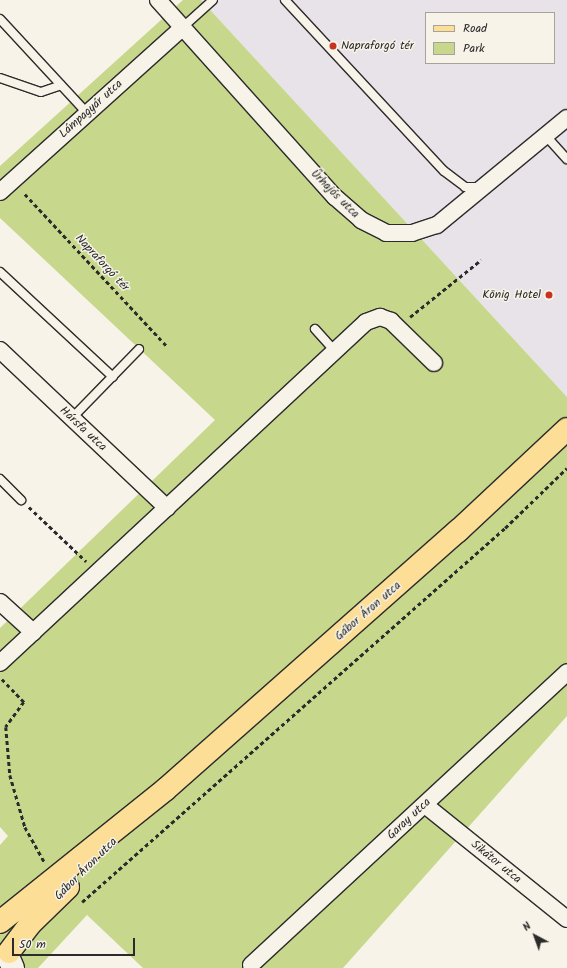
<!DOCTYPE html>
<html>
<head>
<meta charset="utf-8">
<style>
	body { margin:0 }
	#map { position:relative; width:567px; height:968px; overflow:hidden; background:#f7f3e8; font-family:Kalam,sans-serif }
	div>[style] { position:absolute }
	.built>* { inset:0; background:#e8e2e9 }
	.green>* { inset:0; background:#c7d88d }
	.path>* { height:2.5px; margin-top:-1.25px; transform-origin:0; background:repeating-linear-gradient(90deg,#2b2b2b 0 4px,transparent 0 7px) }
	.roads { filter:drop-shadow(1px 0 #2b2b2b) drop-shadow(-1px 0 #2b2b2b) drop-shadow(0 1px #2b2b2b) drop-shadow(0 -1px #2b2b2b) }
	.lane>* { height:8px; margin:-4px; padding:0 4px; transform-origin:4px; border-radius:4px; background:#f7f3e8 }
	.street>* { height:16px; margin:-8px; padding:0 8px; transform-origin:8px; border-radius:8px; background:#f7f3e8 }
	.secondary>* { height:22px; margin:-11px; padding:0 11px; transform-origin:11px; border-radius:11px; background:#f7f3e8 }
	.primary>* { height:22px; margin:-11px; padding:0 11px; transform-origin:11px; border-radius:11px; background:#fdde96 }
	.dots>* { width:11px; height:11px; translate:-50% -50%; box-sizing:border-box; border:2px solid #f7f3e8; border-radius:50% }
	span { translate:-50% -50%; white-space:nowrap; text-align:center; line-height:1.15; -webkit-text-stroke:3px #f7f3e8; paint-order:stroke }
	.poi-label { font-size:12px; color:#2b2b2b }
	.left { translate:0 -50%; text-align:left }
	.right { translate:-100% -50%; text-align:right }
	.street-label { font-size:12px; color:#2b2b2b }
	.legend { position:absolute; left:425px; top:12px; width:130px; height:52px; box-sizing:border-box; background:#f7f3e8; border:1px solid #a5a39c; margin:0; padding:5px 7px; list-style:none; font-size:12px; color:#2b2b2b }
	.legend li { display:flex; align-items:center; gap:8px; height:20px }
	.legend b { width:20px; border:1px solid #a5a39c }
	.north { position:absolute; left:515px; top:916px; width:40px; height:40px; -webkit-text-stroke:3px #f7f3e8; paint-order:stroke; rotate:319deg; font-size:11px; font-weight:700; line-height:16px; text-align:center; color:#2b2b2b }
	.north::after { content:''; display:block; margin:auto; width:14px; height:18px; background:#2b2b2b; clip-path:polygon(50% 0,100% 100%,50% 72%,0 100%) }
	.scale { position:absolute; left:12px; top:938px; width:123px; height:18px; box-sizing:border-box; border:2px solid #2b2b2b; border-top:0; padding-left:5px; font-size:12px; line-height:14px; white-space:nowrap; color:#2b2b2b; -webkit-text-stroke:3px #f7f3e8; paint-order:stroke }
</style>
</head>
<body>
<div id="map">
	<div class="built">
		<div style="clip-path:polygon(evenodd,201px 0,567px 0,567px 397px,447px 267px,201px 0,426px 13px,554px 13px,554px 63px,426px 63px,426px 13px)"></div>
	</div>
	<div class="green">
		<div style="clip-path:polygon(183px 0,201px 0,567px 397px,567px 716px,343px 968px,143px 968px,87px 915px,38px 968px,0 968px,0 845px,8px 836px,0 827px,0 628px,215px 420px,0 218px,0 166px)"></div>
	</div>
	<div class="path">
		<div style="left:25px;top:194px;width:207px;rotate:47deg"></div>
		<div style="left:410px;top:317px;width:91px;rotate:-38.8deg"></div>
		<div style="left:29px;top:507px;width:79px;rotate:43.5deg"></div>
		<div style="left:2px;top:679px;width:32px;rotate:46deg"></div>
		<div style="left:24px;top:702px;width:31px;rotate:126deg"></div>
		<div style="left:6px;top:727px;width:48px;rotate:85.2deg"></div>
		<div style="left:10px;top:775px;width:54px;rotate:73.9deg"></div>
		<div style="left:25px;top:827px;width:41px;rotate:60.9deg"></div>
		<div style="left:82px;top:902px;width:565px;rotate:-41.48deg"></div>
		<div style="left:505px;top:528px;width:86px;rotate:-44.1deg"></div>
	</div>
	<div class="roads">
		<div class="lane">
			<div style="left:285px;top:0;width:233px;rotate:47.1deg"></div>
			<div style="left:444px;top:171px;width:26px;rotate:37deg"></div>
			<div style="left:465px;top:187px;width:15px"></div>
			<div style="left:0;top:19px;width:128px;rotate:47.2deg"></div>
			<div style="left:183px;top:27px;width:40px;rotate:-42deg"></div>
			<div style="left:0;top:78px;width:43px;rotate:18.9deg"></div>
			<div style="left:41px;top:92px;width:21px;rotate:-19deg"></div>
			<div style="left:546px;top:136px;width:31px;rotate:48deg"></div>
			<div style="left:0;top:272px;width:154px;rotate:42.9deg"></div>
			<div style="left:315px;top:329px;width:30px;rotate:48deg"></div>
			<div style="left:72px;top:418px;width:96px;rotate:-45.8deg"></div>
			<div style="left:0;top:479px;width:30px;rotate:45deg"></div>
		</div>
		<div class="street">
			<div style="left:158px;top:0;width:265px;rotate:48.1deg"></div>
			<div style="left:335px;top:197px;width:35px;rotate:41deg"></div>
			<div style="left:361px;top:220px;width:28px;rotate:27deg"></div>
			<div style="left:386px;top:233px;width:26px"></div>
			<div style="left:412px;top:233px;width:26px;rotate:-18deg"></div>
			<div style="left:437px;top:225px;width:168px;rotate:-39.5deg"></div>
			<div style="left:0;top:192px;width:246px;rotate:-42deg"></div>
			<div style="left:0;top:350px;width:230px;rotate:43.4deg"></div>
			<div style="left:0;top:602px;width:45px;rotate:42.3deg"></div>
			<div style="left:0;top:663px;width:500px;rotate:-42.97deg"></div>
			<div style="left:366px;top:322px;width:15px;rotate:-20deg"></div>
			<div style="left:380px;top:317px;width:12px;rotate:20deg"></div>
			<div style="left:391px;top:321px;width:60px;rotate:44.3deg"></div>
			<div style="left:425px;top:805px;width:182px;rotate:38.8deg"></div>
			<div style="left:251px;top:965px;width:431px;rotate:-42.8deg"></div>
		</div>
		<div class="secondary">
			<div style="left:10px;top:961px;width:8px;rotate:67deg"></div>
		</div>
		<div class="primary">
			<div style="left:0;top:922px;width:213px;rotate:-38.7deg"></div>
			<div style="left:166px;top:789px;width:390px;rotate:-41.5deg"></div>
			<div style="left:458px;top:531px;width:149px;rotate:-43.1deg"></div>
			<div style="left:9px;top:952px;width:35px;rotate:-53deg"></div>
			<div style="left:30px;top:924px;width:53px;rotate:-44.2deg"></div>
		</div>
	</div>
	<div class="dots">
		<div style="left:333px;top:46px;background:#c8321e"></div>
		<div style="left:549px;top:295px;background:#c8321e"></div>
	</div>
	<div class="poi-label">
		<span class="left" style="left:341px;top:46px">Napraforgó tér</span>
		<span class="right" style="left:541px;top:295px">König Hotel</span>
	</div>
	<div class="street-label">
		<span style="left:91px;top:109px;rotate:-42deg">Lámpagyár utca</span>
		<span style="left:335px;top:194px;rotate:45deg">Űrhajós utca</span>
		<span style="left:102px;top:263px;rotate:47deg">Napraforgó tér</span>
		<span style="left:83px;top:429px;rotate:43deg">Hársfa utca</span>
		<span style="left:368px;top:611px;rotate:-41deg">Gábor Áron utca</span>
		<span style="left:409px;top:819px;rotate:-43deg">Garay utca</span>
		<span style="left:496px;top:862px;rotate:39deg">Sikátor utca</span>
		<span style="left:86px;top:869px;rotate:-45deg">Gábor Áron utca</span>
	</div>
	<ul class="legend">
	<li><b style="height:5px;background:#fdde96"></b>Road</li>
	<li><b style="height:11px;background:#c7d88d"></b>Park</li>
	</ul>
	<div class="north">N</div>
	<div class="scale">50 m</div>
</div>
</body>
</html>
